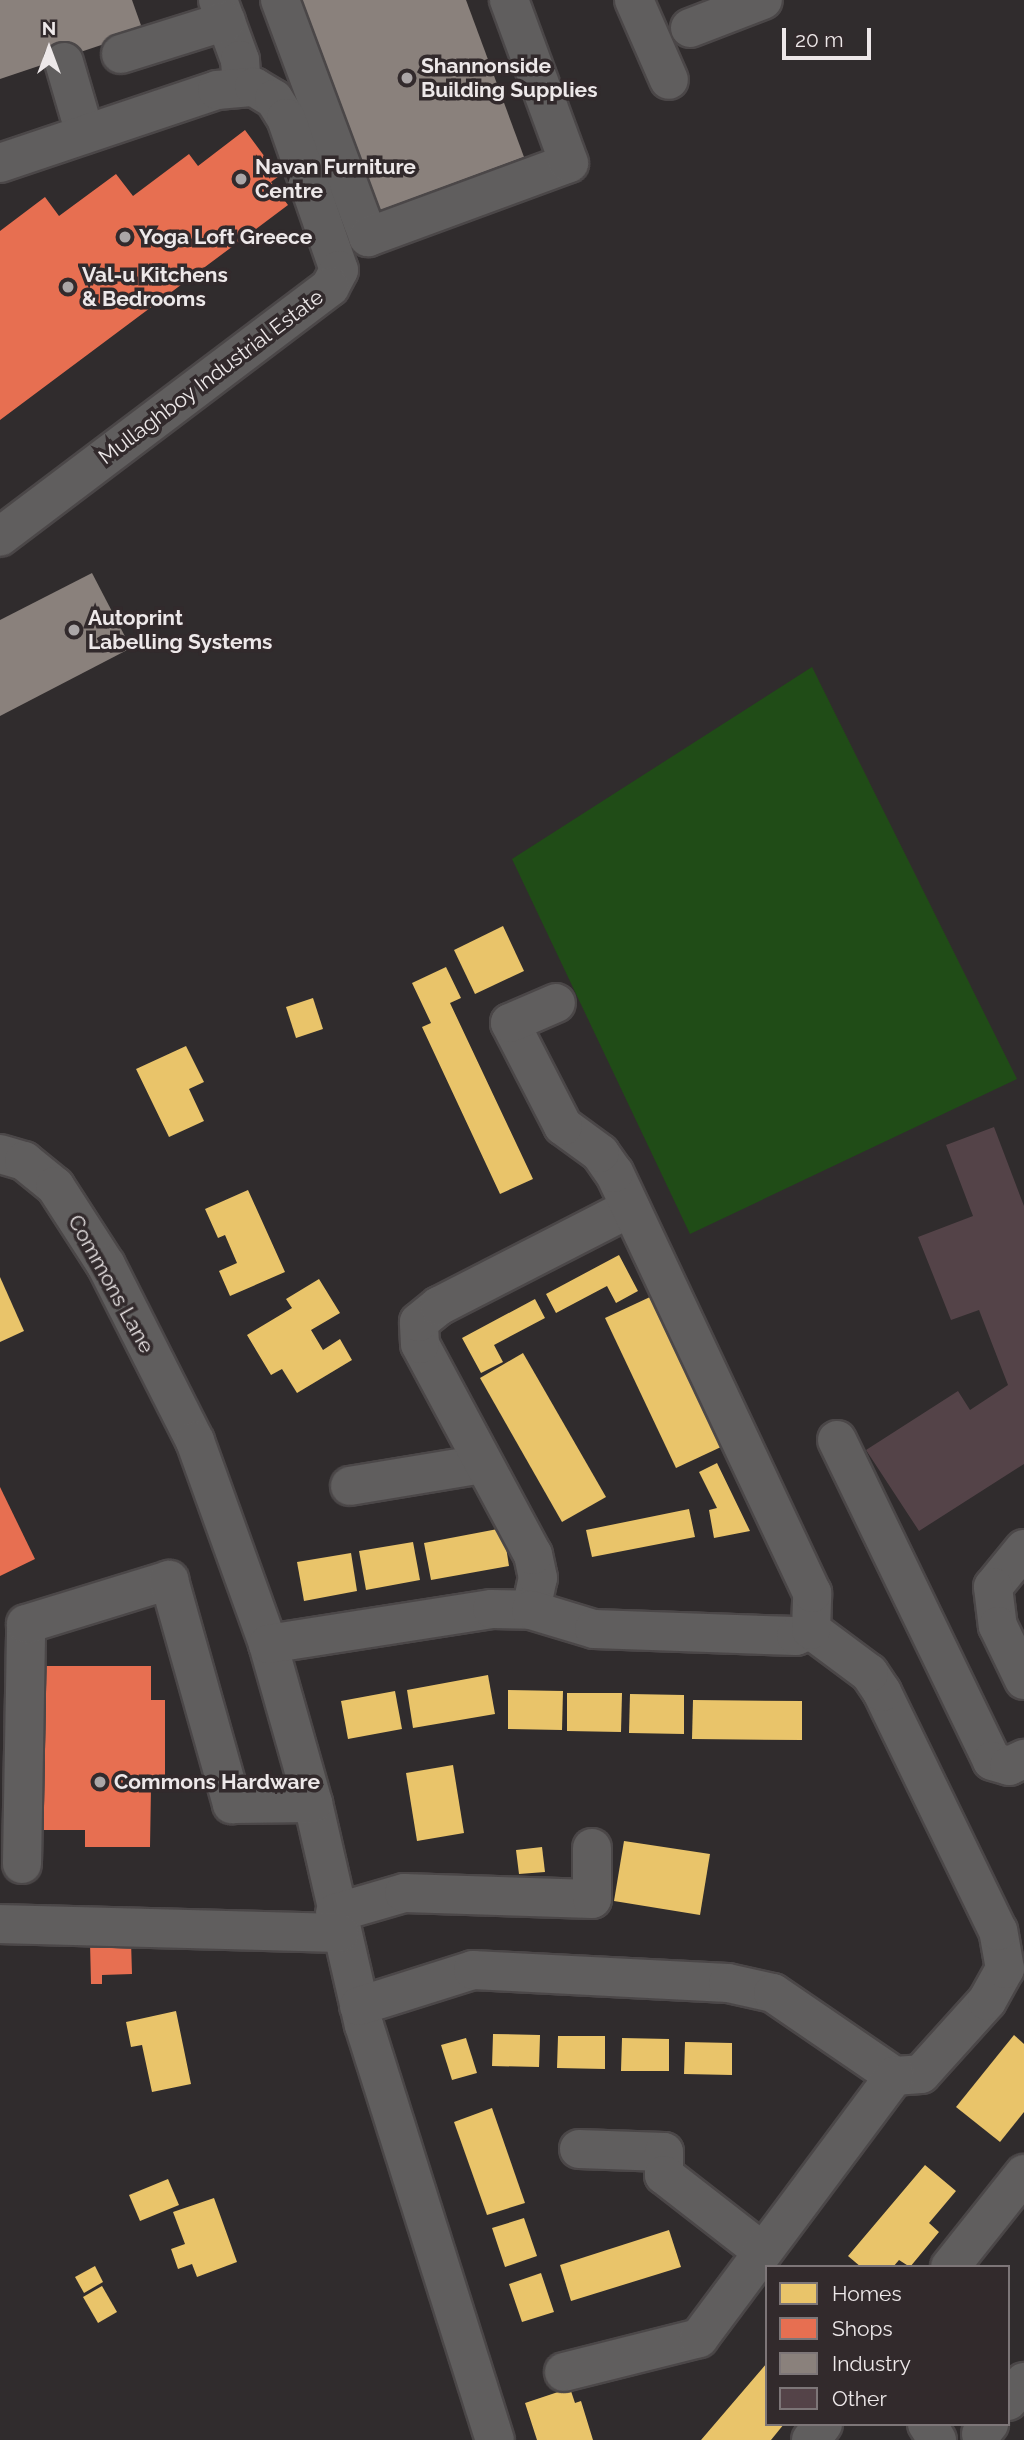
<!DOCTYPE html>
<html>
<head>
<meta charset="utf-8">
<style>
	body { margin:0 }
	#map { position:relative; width:1024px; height:2440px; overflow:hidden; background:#302c2d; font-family:Raleway,sans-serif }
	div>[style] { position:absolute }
	.green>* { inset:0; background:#204c17 }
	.homes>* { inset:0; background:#e9c46a }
	.shops>* { inset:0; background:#e76f51 }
	.industry>* { inset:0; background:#8a817c }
	.building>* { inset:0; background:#544348 }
	.roads { filter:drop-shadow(2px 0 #4b4748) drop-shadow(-2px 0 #4b4748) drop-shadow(0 2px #4b4748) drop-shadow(0 -2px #4b4748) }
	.minor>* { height:38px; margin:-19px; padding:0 19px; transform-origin:19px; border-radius:19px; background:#605e5e }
	.dots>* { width:19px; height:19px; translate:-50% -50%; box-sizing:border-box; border:4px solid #322a2c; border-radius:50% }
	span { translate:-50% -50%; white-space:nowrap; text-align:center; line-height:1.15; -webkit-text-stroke:7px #322a2c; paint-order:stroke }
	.poi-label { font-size:21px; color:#ede8e9; font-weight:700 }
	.left { translate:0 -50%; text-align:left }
	.street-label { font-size:21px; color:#ede8e9 }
	.legend { position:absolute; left:765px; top:2265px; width:245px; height:161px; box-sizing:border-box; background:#322a2c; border:2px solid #7d7678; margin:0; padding:9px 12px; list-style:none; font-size:21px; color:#ede8e9 }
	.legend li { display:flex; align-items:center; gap:14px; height:35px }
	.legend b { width:35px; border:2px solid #7d7678 }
	.north { position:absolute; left:14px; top:14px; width:70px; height:70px; -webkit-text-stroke:5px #322a2c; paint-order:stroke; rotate:0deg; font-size:19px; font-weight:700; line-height:28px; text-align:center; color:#ede8e9 }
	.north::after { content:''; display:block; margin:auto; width:24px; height:32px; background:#ede8e9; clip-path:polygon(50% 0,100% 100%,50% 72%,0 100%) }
	.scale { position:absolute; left:782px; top:28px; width:89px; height:32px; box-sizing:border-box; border:4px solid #ede8e9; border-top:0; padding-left:9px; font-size:21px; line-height:24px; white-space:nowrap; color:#ede8e9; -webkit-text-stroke:5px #322a2c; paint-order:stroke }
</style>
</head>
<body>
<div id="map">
	<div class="green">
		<div style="clip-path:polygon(812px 667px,1017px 1079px,690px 1234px,512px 859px)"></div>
	</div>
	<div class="homes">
		<div style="clip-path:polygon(503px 926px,524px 971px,475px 994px,454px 950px)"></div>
		<div style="clip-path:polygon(446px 967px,461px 998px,450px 1003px,533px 1179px,500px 1194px,422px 1027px,431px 1023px,412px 983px)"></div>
		<div style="clip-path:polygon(313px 998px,323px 1029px,296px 1038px,286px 1007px)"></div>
		<div style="clip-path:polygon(186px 1046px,204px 1082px,189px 1089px,204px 1121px,169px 1137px,136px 1069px)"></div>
		<div style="clip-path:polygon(248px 1190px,285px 1272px,230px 1296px,219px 1271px,237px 1263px,225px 1235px,218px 1238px,205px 1209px)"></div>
		<div style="clip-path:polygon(619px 1255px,638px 1291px,616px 1303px,607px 1286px,556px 1313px,546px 1294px)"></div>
		<div style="clip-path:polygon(0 1277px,24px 1331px,0 1342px)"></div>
		<div style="clip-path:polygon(319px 1279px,340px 1313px,311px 1330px,323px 1350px,340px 1339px,352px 1360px,297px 1393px,282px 1369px,271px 1375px,247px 1335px,292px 1308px,286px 1299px)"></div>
		<div style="clip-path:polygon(650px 1297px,721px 1447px,676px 1468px,605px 1318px)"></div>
		<div style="clip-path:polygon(535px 1299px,545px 1318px,494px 1345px,503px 1362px,481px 1373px,462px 1338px)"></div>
		<div style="clip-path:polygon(523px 1353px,606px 1497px,562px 1522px,480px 1378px)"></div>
		<div style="clip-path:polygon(717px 1463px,750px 1531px,714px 1538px,709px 1510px,717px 1508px,699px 1472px)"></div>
		<div style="clip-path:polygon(689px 1509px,695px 1537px,592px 1557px,586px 1530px)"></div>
		<div style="clip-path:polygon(503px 1528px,509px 1566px,431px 1580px,424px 1543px)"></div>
		<div style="clip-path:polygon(413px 1542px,420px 1580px,366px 1590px,359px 1551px)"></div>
		<div style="clip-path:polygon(351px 1553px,357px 1591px,304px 1601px,297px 1562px)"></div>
		<div style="clip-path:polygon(488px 1675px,495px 1714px,413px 1728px,407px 1690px)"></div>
		<div style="clip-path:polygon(508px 1690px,563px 1691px,562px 1730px,508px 1729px)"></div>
		<div style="clip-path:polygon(395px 1691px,402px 1729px,348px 1739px,341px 1701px)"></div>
		<div style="clip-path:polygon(567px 1693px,622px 1693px,621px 1732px,567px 1731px)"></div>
		<div style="clip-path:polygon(630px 1694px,684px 1695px,684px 1734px,629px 1733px)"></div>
		<div style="clip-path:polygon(693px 1700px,802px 1701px,802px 1740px,692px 1739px)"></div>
		<div style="clip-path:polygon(453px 1765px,464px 1833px,417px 1841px,406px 1773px)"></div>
		<div style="clip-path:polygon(624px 1841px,710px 1854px,700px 1915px,614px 1901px)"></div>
		<div style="clip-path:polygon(542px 1847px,545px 1872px,519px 1874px,516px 1850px)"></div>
		<div style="clip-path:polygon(176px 2011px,191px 2084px,152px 2092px,142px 2045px,131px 2047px,126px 2022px)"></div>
		<div style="clip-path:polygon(493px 2034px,540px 2035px,539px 2067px,492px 2066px)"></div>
		<div style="clip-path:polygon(1014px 2035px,1024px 2044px,1024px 2112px,1000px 2142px,956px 2107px)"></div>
		<div style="clip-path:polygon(558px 2036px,605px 2036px,605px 2069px,557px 2068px)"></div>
		<div style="clip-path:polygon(466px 2038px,477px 2073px,452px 2080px,441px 2045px)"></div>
		<div style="clip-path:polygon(622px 2038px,669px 2039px,669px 2071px,621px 2071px)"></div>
		<div style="clip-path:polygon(685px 2042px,732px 2043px,732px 2075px,684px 2074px)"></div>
		<div style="clip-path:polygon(492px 2108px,525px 2203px,487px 2215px,454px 2122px)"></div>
		<div style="clip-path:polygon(925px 2165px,956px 2191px,929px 2223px,939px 2232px,910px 2267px,899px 2260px,893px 2267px,861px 2267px,848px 2256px)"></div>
		<div style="clip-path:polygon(168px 2179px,179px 2205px,140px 2221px,129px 2195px)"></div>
		<div style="clip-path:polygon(214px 2198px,237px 2262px,197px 2277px,192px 2264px,178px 2269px,171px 2249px,185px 2244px,173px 2212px)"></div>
		<div style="clip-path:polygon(524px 2218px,537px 2256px,505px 2267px,492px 2228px)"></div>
		<div style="clip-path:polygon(669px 2230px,681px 2267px,571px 2301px,560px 2265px)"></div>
		<div style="clip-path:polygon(95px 2266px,103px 2282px,84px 2293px,75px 2277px)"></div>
		<div style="clip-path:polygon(541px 2273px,554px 2312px,522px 2322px,509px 2284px)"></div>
		<div style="clip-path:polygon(102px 2286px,117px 2312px,98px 2323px,83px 2297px)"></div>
		<div style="clip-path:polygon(767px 2363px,767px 2424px,784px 2424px,771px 2440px,701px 2440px)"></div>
		<div style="clip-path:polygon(570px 2388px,575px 2403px,581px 2401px,593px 2440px,537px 2440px,525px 2403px)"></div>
	</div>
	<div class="shops">
		<div style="clip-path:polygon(245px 130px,279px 176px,271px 182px,288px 205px,0 420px,0 231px,45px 197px,59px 216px,116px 174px,133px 196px,189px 154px,198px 166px)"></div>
		<div style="clip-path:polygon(0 1487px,35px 1559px,0 1576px)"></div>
		<div style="clip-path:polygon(43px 1666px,151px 1666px,151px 1700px,165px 1700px,165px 1787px,151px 1787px,150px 1847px,85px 1847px,85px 1830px,43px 1830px)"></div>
		<div style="clip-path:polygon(131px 1941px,132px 1974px,102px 1975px,102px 1984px,91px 1984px,90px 1942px)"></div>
	</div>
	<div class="industry">
		<div style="clip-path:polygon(0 0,132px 0,143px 31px,0 79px)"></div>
		<div style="clip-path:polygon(290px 0,466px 0,524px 157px,370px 214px)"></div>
		<div style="clip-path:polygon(92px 573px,131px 648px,0 716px,0 620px)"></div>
	</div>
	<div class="building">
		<div style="clip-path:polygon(994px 1127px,1024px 1206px,1024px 1464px,919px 1531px,866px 1450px,958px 1391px,970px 1410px,1008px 1385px,979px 1310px,951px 1320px,918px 1237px,973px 1216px,946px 1145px)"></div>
	</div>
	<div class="roads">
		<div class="minor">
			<div style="left:218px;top:0;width:64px;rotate:69.9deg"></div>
			<div style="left:240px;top:60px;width:26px;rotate:86deg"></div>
			<div style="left:280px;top:0;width:253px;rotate:69.6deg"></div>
			<div style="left:368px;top:237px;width:214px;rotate:-20.2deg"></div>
			<div style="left:569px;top:163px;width:174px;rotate:-110.2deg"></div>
			<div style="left:634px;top:0;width:87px;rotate:66.4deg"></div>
			<div style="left:690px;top:28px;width:78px;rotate:-21deg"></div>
			<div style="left:121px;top:54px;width:110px;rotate:-17.4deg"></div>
			<div style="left:64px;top:62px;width:75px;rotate:73.7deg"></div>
			<div style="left:0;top:163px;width:229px;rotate:-18.6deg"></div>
			<div style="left:217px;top:90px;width:37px;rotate:-5deg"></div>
			<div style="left:254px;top:87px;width:23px;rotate:31deg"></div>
			<div style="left:274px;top:99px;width:22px;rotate:58deg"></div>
			<div style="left:286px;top:118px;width:161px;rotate:70.8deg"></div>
			<div style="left:339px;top:270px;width:19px;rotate:118deg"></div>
			<div style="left:330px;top:287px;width:414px;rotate:142.9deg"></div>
			<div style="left:0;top:1154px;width:25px;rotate:16deg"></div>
			<div style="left:24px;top:1161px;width:40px;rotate:39deg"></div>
			<div style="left:55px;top:1186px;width:94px;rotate:57.2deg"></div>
			<div style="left:106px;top:1265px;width:197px;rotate:63.2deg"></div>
			<div style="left:195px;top:1441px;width:216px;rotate:70.2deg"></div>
			<div style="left:268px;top:1644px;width:165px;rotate:74.2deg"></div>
			<div style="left:313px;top:1803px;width:228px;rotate:77.1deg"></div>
			<div style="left:364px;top:2025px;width:435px;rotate:72.5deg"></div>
			<div style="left:837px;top:1440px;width:356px;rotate:64.2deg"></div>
			<div style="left:992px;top:1761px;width:18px;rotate:16deg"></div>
			<div style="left:1009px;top:1766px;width:17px;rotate:-25deg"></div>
			<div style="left:350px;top:1486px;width:135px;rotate:-9.4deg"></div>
			<div style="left:1024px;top:1549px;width:49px;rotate:129.2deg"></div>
			<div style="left:993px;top:1587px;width:39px;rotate:83deg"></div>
			<div style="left:998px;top:1626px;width:60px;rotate:64.3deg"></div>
			<div style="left:531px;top:1610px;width:33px;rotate:-78deg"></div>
			<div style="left:538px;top:1578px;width:24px;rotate:-102deg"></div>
			<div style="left:533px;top:1555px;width:239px;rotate:-118.2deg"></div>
			<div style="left:420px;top:1344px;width:22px;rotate:-93deg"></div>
			<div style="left:419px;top:1322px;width:26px;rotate:-39deg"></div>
			<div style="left:439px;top:1306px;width:215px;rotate:-27.2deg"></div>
			<div style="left:268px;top:1644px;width:227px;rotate:-8.9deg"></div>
			<div style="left:492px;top:1609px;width:39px;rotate:1deg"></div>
			<div style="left:531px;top:1610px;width:66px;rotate:16.8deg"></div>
			<div style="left:594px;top:1629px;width:202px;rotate:2deg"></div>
			<div style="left:796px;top:1636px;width:16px;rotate:-22deg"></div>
			<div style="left:22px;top:1864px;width:240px;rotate:-89deg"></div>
			<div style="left:26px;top:1624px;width:150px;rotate:-17.1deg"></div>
			<div style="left:169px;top:1580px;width:233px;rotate:74.3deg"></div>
			<div style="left:232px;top:1804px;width:81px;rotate:-0.7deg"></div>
			<div style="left:335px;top:1913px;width:72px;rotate:-16.2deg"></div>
			<div style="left:404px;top:1893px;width:188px;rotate:1.8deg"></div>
			<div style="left:592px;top:1899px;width:51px;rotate:-90deg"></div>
			<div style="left:0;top:1924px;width:340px;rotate:1.5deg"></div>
			<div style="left:359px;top:2006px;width:120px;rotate:-17.5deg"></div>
			<div style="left:473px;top:1970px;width:255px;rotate:2.9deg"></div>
			<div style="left:728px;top:1983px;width:46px;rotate:12.5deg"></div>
			<div style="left:773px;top:1993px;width:147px;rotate:34.4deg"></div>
			<div style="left:894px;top:2076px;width:27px;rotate:-4deg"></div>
			<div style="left:921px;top:2074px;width:98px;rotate:-47.9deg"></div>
			<div style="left:987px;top:2001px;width:37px;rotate:-61deg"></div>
			<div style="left:1005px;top:1969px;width:39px;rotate:-100deg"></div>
			<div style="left:998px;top:1931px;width:266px;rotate:-115.9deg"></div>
			<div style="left:882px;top:1692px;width:23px;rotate:-124deg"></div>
			<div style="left:869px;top:1673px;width:72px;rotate:-143.4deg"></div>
			<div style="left:811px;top:1630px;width:37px;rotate:-88deg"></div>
			<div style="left:812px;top:1593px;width:464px;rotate:-115.2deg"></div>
			<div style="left:614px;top:1173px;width:24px;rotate:-125deg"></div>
			<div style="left:600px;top:1153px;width:46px;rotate:-143.9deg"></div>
			<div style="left:563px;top:1126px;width:116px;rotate:-117.2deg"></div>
			<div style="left:510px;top:1023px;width:50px;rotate:-23.5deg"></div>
			<div style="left:579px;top:2149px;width:85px;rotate:2deg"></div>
			<div style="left:664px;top:2152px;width:23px;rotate:90deg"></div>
			<div style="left:664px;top:2175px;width:125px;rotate:37.9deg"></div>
			<div style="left:950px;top:2267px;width:119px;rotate:-51.5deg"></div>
			<div style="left:564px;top:2372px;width:139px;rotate:-14.1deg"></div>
			<div style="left:699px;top:2338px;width:327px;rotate:-53.3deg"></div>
			<div style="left:1008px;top:2401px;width:25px;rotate:-50deg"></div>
			<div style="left:927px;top:2424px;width:19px;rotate:58deg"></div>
			<div style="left:981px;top:2434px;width:13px;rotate:-51deg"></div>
			<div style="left:811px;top:2440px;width:20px;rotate:-53deg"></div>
		</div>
	</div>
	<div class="dots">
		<div style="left:407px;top:78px;background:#aba6a7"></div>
		<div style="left:241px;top:179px;background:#aba6a7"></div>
		<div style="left:125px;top:237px;background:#aba6a7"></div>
		<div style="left:68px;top:287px;background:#aba6a7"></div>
		<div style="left:74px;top:630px;background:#aba6a7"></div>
		<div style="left:100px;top:1782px;background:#aba6a7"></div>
	</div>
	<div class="poi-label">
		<span class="left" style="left:421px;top:78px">Shannonside<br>Building Supplies</span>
		<span class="left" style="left:255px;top:179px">Navan Furniture<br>Centre</span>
		<span class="left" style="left:139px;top:237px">Yoga Loft Greece</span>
		<span class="left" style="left:82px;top:287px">Val-u Kitchens<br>&amp; Bedrooms</span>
		<span class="left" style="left:88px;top:630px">Autoprint<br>Labelling Systems</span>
		<span class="left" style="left:114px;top:1782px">Commons Hardware</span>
	</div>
	<div class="street-label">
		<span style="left:211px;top:377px;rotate:-37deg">Mullaghboy Industrial Estate</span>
		<span style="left:111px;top:1284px;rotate:61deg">Commons Lane</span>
	</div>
	<ul class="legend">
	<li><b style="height:19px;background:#e9c46a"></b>Homes</li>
	<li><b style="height:19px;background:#e76f51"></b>Shops</li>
	<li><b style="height:19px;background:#8a817c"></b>Industry</li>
	<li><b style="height:19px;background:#544348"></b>Other</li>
	</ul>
	<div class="north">N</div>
	<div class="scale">20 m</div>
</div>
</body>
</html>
